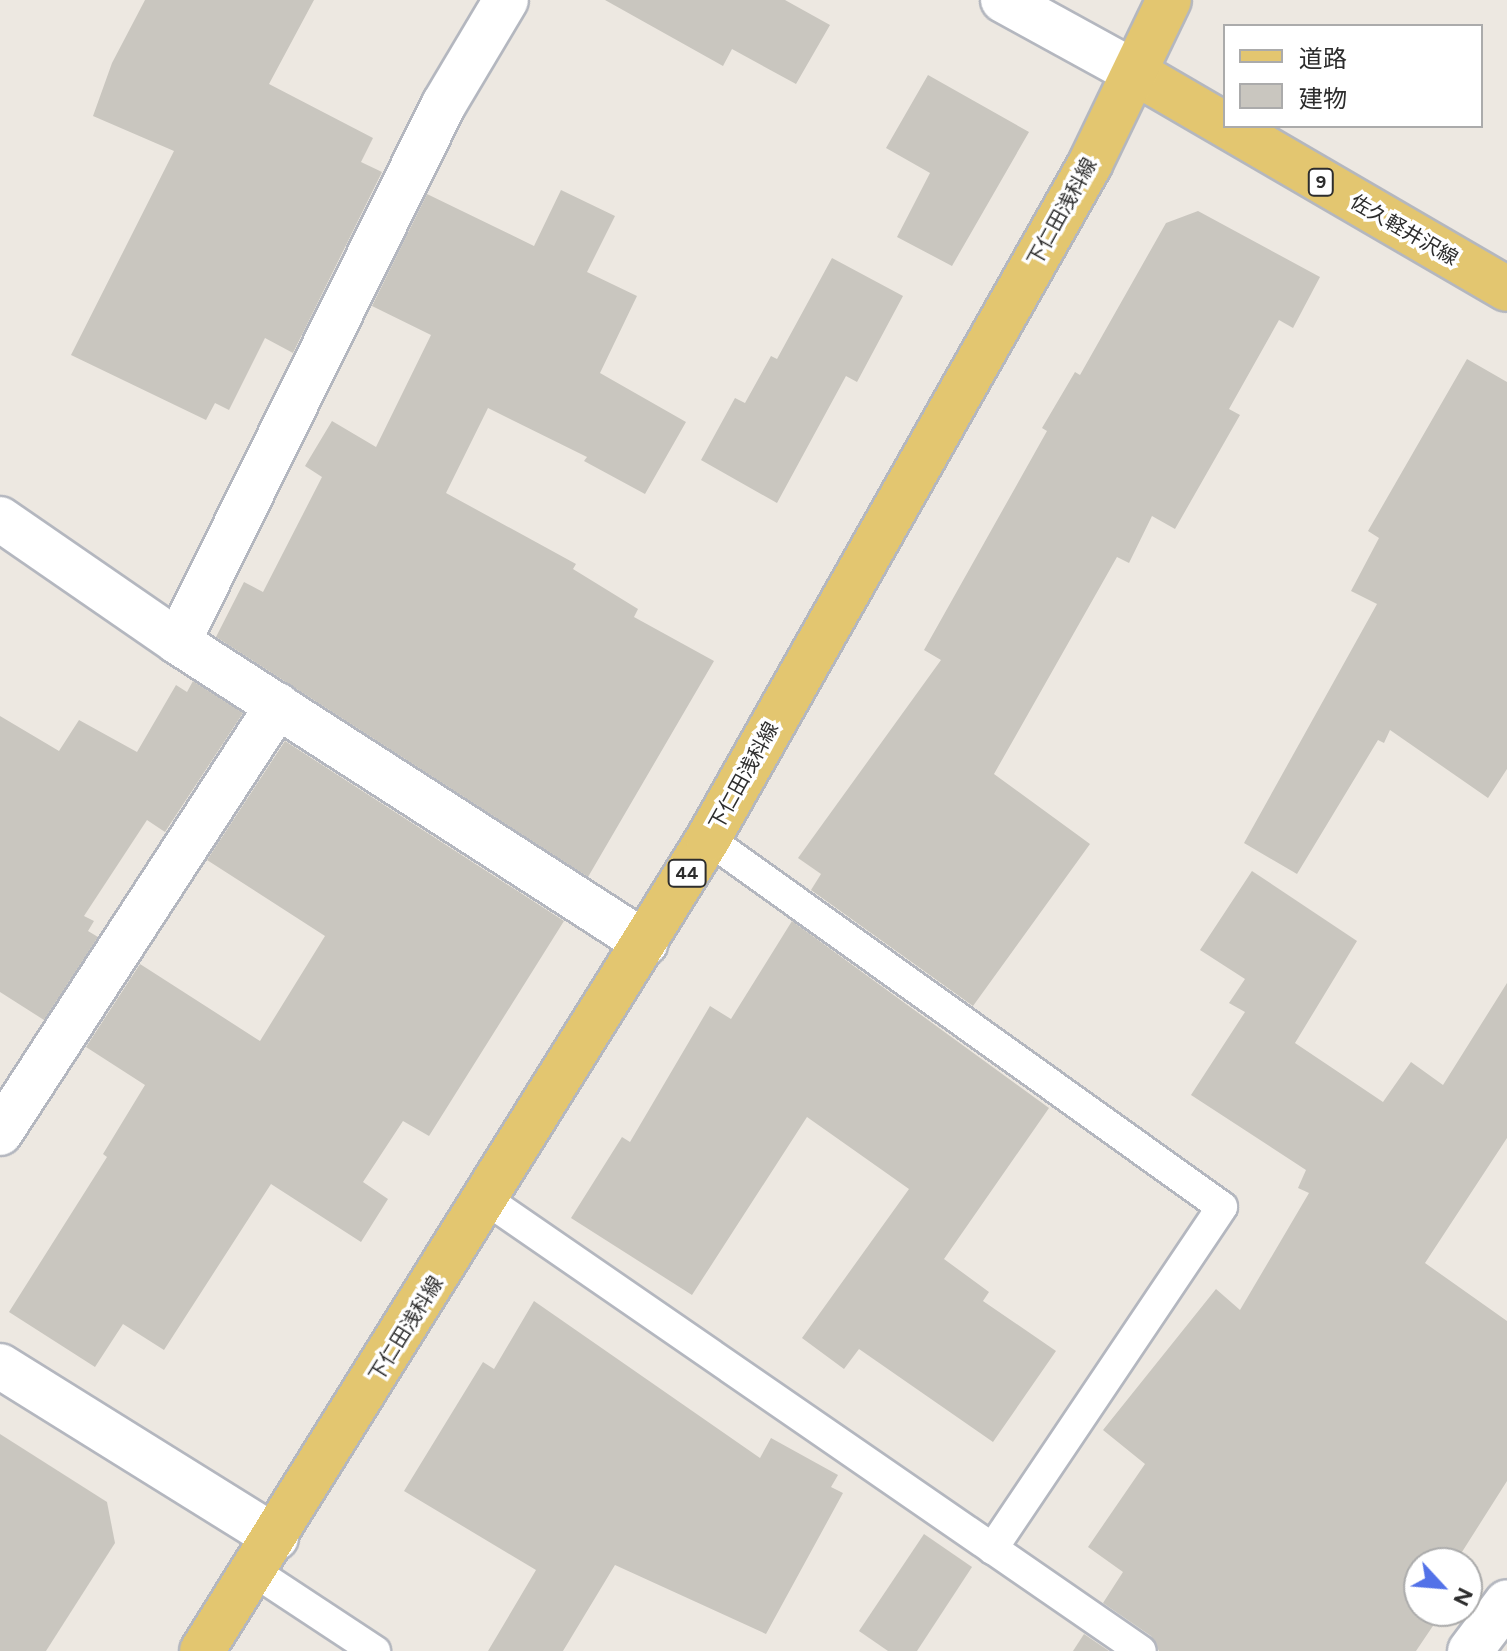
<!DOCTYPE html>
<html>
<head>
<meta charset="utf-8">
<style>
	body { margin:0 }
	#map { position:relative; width:1507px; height:1651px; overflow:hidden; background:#ede8e1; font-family:Figtree,"Noto Sans JP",sans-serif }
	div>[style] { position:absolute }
	.building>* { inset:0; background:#c9c6bf }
	.roads { filter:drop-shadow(2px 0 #b4b7bf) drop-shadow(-2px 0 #b4b7bf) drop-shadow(0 2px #b4b7bf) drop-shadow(0 -2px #b4b7bf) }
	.service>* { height:30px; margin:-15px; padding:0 15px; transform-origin:15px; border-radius:15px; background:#fff }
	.minor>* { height:44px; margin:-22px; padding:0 22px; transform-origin:22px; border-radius:22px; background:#fff }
	.secondary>* { height:44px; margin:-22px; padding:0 22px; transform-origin:22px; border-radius:22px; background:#fff }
	.primary>* { height:44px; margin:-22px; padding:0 22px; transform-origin:22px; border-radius:22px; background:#e3c670 }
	span { translate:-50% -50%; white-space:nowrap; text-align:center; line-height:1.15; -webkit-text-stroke:7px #fff; paint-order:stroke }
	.shield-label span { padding:2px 6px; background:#fff; border:2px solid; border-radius:6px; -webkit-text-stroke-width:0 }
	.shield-label { font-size:18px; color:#2d2d2d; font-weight:700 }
	.street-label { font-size:20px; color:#2d2d2d }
	.legend { position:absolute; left:1223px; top:24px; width:260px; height:104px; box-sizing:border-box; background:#fff; border:2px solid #ababab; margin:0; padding:10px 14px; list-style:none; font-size:24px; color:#2d2d2d }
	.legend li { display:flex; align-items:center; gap:16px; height:40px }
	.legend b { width:40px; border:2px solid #ababab }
	.north { position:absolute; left:1403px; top:1547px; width:80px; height:80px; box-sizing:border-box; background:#fff; border:2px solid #ababab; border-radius:50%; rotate:116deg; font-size:22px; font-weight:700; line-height:32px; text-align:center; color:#2d2d2d }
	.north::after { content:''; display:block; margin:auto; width:28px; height:36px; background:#5372e8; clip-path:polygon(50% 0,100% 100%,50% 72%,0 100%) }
</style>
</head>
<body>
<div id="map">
	<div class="building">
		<div style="clip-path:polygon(145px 0,314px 0,269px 84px,373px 138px,361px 162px,382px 172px,293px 353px,265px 338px,229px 410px,215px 403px,206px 420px,71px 355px,174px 151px,93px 116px,112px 63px)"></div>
		<div style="clip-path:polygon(605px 0,785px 0,830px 25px,796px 84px,732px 49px,723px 66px)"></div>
		<div style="clip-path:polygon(928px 75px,1029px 132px,952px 266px,897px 237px,930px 173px,886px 148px)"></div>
		<div style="clip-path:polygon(561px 190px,615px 216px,587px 272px,637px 296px,600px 373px,686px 422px,645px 494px,584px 461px,587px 457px,488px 408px,446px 493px,576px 564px,573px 569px,638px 609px,634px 617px,714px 661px,588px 877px,216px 637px,244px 582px,263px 592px,322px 477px,305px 466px,332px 421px,376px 447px,431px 335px,372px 306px,427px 194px,534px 246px)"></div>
		<div style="clip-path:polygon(1198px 211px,1320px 277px,1293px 328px,1279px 320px,1229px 409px,1240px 415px,1175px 529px,1152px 516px,1129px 563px,1117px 557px,994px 774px,1090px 844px,973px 1006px,811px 890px,821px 874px,798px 858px,941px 660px,924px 650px,1047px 431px,1042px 428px,1075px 372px,1080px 375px,1166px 223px)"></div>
		<div style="clip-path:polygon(832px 258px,903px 296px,857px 382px,846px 376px,777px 503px,701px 460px,735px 398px,745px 403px,771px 356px,777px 359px)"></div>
		<div style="clip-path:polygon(1467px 359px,1507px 382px,1507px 769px,1488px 798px,1390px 730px,1384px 743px,1378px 740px,1297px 874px,1244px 843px,1377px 604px,1351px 591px,1379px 538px,1368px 531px)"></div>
		<div style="clip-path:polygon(193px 681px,243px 713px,165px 832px,147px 820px,84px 916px,94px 921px,88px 931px,98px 937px,44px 1020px,0 992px,0 716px,59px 751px,79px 720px,137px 752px,176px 685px,187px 692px)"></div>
		<div style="clip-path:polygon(285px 741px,564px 921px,429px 1136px,403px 1121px,363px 1182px,388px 1199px,361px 1242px,271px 1184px,164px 1350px,123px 1324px,95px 1367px,9px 1312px,107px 1157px,103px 1154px,145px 1085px,86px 1047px,140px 964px,260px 1041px,325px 936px,207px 860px)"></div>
		<div style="clip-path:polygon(1252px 871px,1357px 941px,1295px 1043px,1383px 1102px,1411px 1062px,1443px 1085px,1507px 983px,1507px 1138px,1425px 1263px,1507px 1321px,1507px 1481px,1455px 1563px,1419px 1563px,1419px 1611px,1443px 1611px,1416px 1651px,1159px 1651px,1151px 1636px,1103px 1603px,1123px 1572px,1088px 1547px,1145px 1464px,1103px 1430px,1216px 1289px,1240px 1310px,1309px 1193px,1298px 1188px,1306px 1170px,1191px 1095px,1245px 1012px,1229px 1003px,1245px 979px,1200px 950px)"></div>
		<div style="clip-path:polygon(792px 921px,1049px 1108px,944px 1259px,989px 1292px,983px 1301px,1056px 1351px,993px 1442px,859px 1349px,844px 1369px,802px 1338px,909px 1189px,807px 1117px,692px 1295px,571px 1218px,622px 1137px,630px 1142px,710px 1006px,731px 1019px)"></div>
		<div style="clip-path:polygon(534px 1301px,760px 1458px,771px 1438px,838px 1475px,831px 1487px,843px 1493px,766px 1634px,615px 1565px,563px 1651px,488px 1651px,536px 1570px,404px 1491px,483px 1362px,494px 1369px)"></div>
		<div style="clip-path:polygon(0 1434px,107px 1502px,115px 1543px,46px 1651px,0 1651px)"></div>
		<div style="clip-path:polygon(924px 1534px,972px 1567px,917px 1651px,888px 1651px,859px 1631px)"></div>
		<div style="clip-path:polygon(1084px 1634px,1109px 1651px,1073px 1651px)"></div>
	</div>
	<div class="roads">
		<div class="service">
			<div style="left:708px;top:839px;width:632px;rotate:35.6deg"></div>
			<div style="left:1222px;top:1207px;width:412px;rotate:123.9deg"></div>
			<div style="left:487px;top:1200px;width:794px;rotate:34.59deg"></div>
			<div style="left:255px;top:1572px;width:144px;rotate:33.4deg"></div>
		</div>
		<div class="minor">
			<div style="left:0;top:519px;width:216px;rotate:34.6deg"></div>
			<div style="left:178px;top:642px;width:556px;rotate:32.8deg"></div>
			<div style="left:178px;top:642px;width:600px;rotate:-63.69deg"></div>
			<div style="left:444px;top:104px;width:121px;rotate:-59.2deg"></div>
			<div style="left:0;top:1133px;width:510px;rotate:-56.99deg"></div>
			<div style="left:0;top:1366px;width:325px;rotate:31.9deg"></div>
			<div style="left:1470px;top:1651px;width:61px;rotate:-52.9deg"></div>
		</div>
		<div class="secondary">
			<div style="left:1003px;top:0;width:152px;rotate:28.8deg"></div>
		</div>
		<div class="primary">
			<div style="left:1136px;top:73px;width:429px;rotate:30.2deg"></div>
			<div style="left:202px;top:1651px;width:957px;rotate:-58.07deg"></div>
			<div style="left:708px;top:839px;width:776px;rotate:-60.49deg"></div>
			<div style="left:1090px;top:164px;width:182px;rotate:-64.3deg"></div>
		</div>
	</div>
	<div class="shield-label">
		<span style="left:1321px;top:182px">9</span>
		<span style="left:687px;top:873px">44</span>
	</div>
	<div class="street-label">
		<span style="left:1062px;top:212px;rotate:-61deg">下仁田浅科線</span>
		<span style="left:1404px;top:230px;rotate:30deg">佐久軽井沢線</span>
		<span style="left:744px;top:776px;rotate:-61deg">下仁田浅科線</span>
		<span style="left:406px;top:1329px;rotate:-58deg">下仁田浅科線</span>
	</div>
	<ul class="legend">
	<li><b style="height:10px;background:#e3c670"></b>道路</li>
	<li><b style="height:22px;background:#c9c6bf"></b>建物</li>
	</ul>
	<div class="north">N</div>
</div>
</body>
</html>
